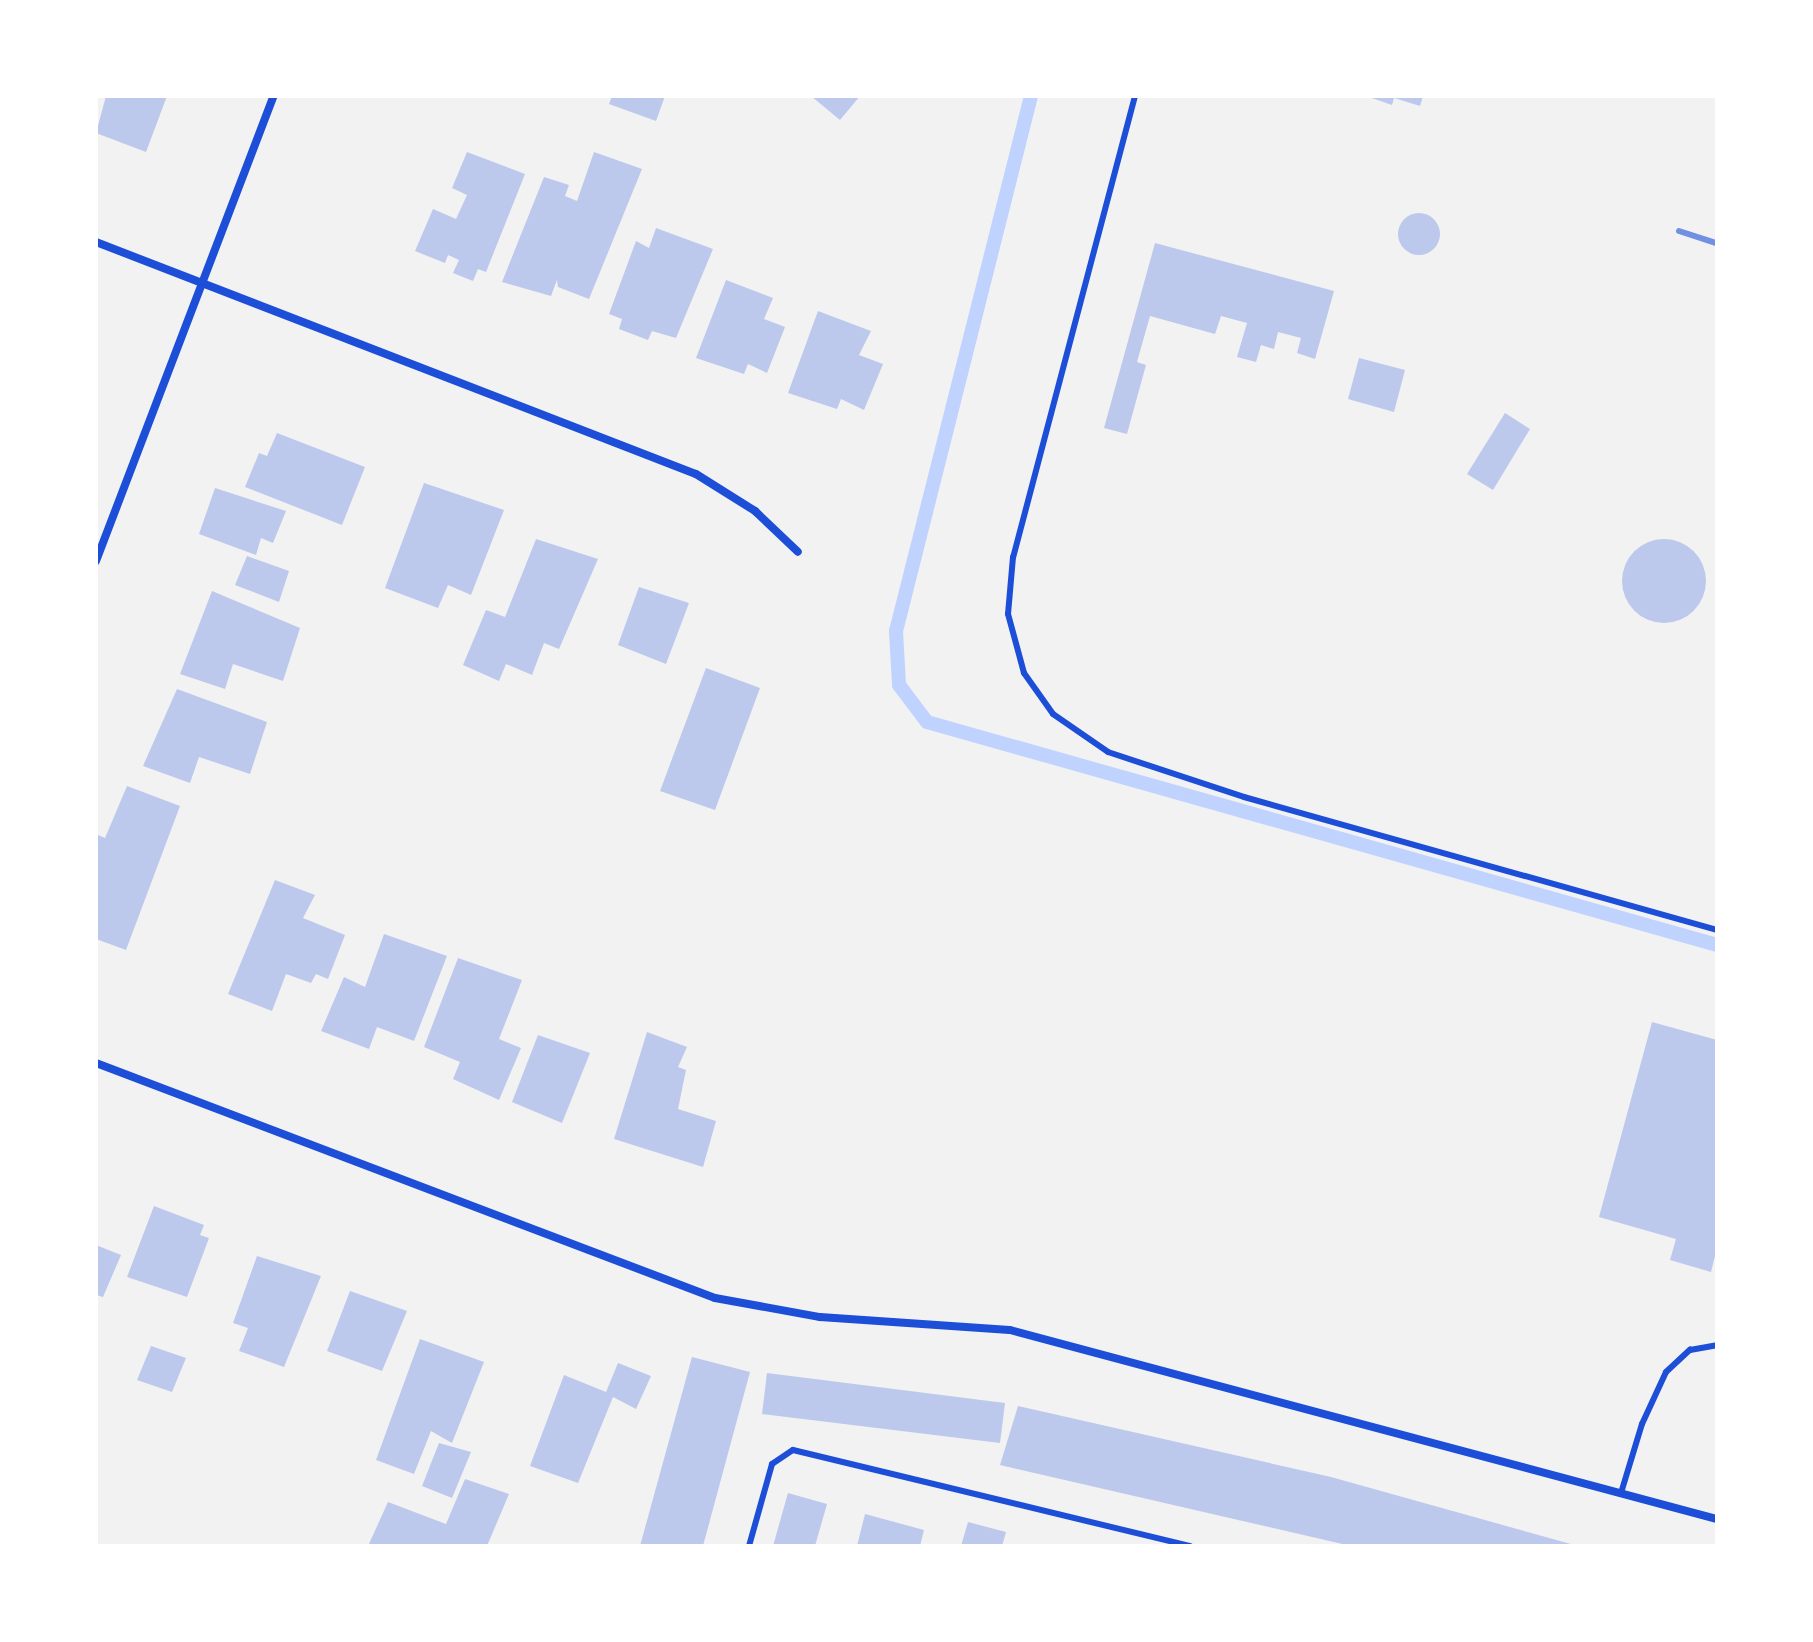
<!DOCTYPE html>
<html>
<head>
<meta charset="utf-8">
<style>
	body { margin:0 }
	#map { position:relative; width:1813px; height:1642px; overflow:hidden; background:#f2f2f2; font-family:"Public Sans",sans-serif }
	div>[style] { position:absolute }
	.stream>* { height:14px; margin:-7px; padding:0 7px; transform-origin:7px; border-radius:7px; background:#bfd3fe }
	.building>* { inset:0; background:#bdc9ec }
	.round { border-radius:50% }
	.service>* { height:6px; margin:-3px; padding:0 3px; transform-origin:3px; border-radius:3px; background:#1d4ed8 }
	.minor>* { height:8px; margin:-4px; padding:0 4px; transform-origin:4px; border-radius:4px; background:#1d4ed8 }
	.rail>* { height:6px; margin:-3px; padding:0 3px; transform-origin:3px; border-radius:3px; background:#7290e2 }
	span { translate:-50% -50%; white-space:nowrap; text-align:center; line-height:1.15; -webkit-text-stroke:6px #fff; paint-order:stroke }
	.frame { position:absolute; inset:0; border:98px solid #fff; pointer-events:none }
</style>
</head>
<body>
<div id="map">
	<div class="stream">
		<div style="left:1031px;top:96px;width:552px;rotate:104.16deg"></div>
		<div style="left:896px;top:631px;width:54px;rotate:86.8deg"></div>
		<div style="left:899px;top:685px;width:46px;rotate:52.9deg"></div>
		<div style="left:927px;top:722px;width:821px;rotate:15.76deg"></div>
	</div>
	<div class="building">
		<div style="clip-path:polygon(106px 96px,167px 96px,146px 152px,96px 133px)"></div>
		<div style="clip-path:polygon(612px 96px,665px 96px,656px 121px,609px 104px)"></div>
		<div style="clip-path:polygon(811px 96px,860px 96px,840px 120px)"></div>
		<div style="clip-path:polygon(1366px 96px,1423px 96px,1420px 106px,1394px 98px,1392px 105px)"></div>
		<div style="clip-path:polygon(467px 152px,525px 174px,486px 272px,478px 269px,473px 281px,453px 273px,459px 260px,448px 255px,445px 263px,415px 251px,433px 209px,456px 219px,467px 195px,452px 188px)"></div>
		<div style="clip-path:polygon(594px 152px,642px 169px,589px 299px,558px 287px,557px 280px,551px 296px,502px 282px,544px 177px,569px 185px,565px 196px,577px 201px)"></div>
		<div class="round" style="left:1398px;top:213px;width:42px;height:42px"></div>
		<div style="clip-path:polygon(656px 228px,713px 249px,676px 338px,652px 331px,648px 340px,619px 329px,622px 319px,609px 314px,636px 241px,649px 248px)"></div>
		<div style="clip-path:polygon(1155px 243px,1334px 291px,1315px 359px,1297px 353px,1301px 338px,1278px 332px,1274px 349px,1261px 345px,1256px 362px,1237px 357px,1247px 323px,1221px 316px,1215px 334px,1150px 316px,1137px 362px,1146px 365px,1127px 434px,1104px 428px)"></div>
		<div style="clip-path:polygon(726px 280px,773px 298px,764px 319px,785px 327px,767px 373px,748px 364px,744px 374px,696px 358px)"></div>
		<div style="clip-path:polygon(818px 311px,871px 331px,859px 355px,883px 364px,864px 410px,841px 399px,837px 409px,788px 393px)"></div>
		<div style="clip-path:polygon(1359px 358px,1405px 370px,1394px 412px,1348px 399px)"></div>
		<div style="clip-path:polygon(1505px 413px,1530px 429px,1493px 490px,1467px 474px)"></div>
		<div style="clip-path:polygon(277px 433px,365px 467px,342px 525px,245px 487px,259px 453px,267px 456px)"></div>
		<div style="clip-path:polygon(424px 483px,504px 510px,471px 595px,448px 585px,438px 608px,385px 588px)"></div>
		<div style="clip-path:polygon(215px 488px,286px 511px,273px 543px,261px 538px,256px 555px,199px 534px)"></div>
		<div class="round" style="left:1622px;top:539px;width:84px;height:84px"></div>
		<div style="clip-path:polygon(536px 539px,598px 559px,559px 649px,544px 643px,532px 675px,506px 664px,499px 681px,463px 665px,486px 610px,505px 617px)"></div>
		<div style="clip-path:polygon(247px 556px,289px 571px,279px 602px,235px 585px)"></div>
		<div style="clip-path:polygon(639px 587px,689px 603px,666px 664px,618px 645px)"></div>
		<div style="clip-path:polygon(212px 591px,300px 628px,283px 681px,233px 664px,225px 689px,180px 674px)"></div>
		<div style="clip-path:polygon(706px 668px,760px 688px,715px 810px,660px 791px)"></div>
		<div style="clip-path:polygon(177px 689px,267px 722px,250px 774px,199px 757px,190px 783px,143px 766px)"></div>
		<div style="clip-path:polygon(127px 786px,180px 806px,126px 950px,96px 939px,96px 834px,105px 838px)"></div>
		<div style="clip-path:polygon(275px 880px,315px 895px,303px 918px,345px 935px,328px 979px,316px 974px,311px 983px,286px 974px,272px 1011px,228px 994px)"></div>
		<div style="clip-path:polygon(384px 934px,447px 956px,414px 1041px,377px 1027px,369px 1049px,321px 1031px,344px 977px,365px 987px)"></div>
		<div style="clip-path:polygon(458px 958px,522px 980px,499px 1039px,521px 1048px,499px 1100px,453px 1079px,460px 1062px,424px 1047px)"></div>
		<div style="clip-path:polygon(1652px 1022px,1717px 1040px,1717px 1248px,1711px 1272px,1670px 1260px,1676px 1239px,1599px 1217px)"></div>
		<div style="clip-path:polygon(647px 1032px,687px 1047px,678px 1067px,686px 1070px,678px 1109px,716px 1121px,703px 1167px,614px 1139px)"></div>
		<div style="clip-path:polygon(538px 1035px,590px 1053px,562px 1123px,512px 1102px)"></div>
		<div style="clip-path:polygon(154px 1206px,204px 1225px,200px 1235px,209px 1238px,187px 1297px,127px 1277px)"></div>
		<div style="clip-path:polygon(96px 1245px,121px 1255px,103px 1297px,96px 1295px)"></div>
		<div style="clip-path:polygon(257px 1256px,321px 1276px,284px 1367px,239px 1351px,248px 1328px,233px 1323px)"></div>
		<div style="clip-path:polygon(350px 1291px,407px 1311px,382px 1371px,327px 1351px)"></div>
		<div style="clip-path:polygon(420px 1339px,484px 1362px,452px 1443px,431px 1431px,414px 1474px,376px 1460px)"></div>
		<div style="clip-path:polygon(151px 1346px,186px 1358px,172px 1392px,137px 1380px)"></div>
		<div style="clip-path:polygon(692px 1357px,750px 1372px,703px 1546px,640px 1546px)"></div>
		<div style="clip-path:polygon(618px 1363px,651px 1376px,636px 1409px,613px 1397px,578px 1483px,530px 1466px,564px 1375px,606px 1392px)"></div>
		<div style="clip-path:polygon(767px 1373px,1005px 1403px,1000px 1443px,762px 1414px)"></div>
		<div style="clip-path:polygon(1018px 1406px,1331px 1477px,1578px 1546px,1351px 1546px,1000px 1465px)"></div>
		<div style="clip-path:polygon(439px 1443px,471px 1452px,452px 1498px,422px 1486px)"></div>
		<div style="clip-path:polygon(465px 1479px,509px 1494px,487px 1546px,368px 1546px,388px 1502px,446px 1524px)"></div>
		<div style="clip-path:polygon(788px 1493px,827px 1504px,815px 1546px,773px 1546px)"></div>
		<div style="clip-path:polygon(865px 1514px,924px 1530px,920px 1546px,857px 1546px)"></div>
		<div style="clip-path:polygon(968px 1522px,1006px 1532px,1002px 1546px,961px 1546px)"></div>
	</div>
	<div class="service">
		<div style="left:1135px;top:96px;width:477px;rotate:104.8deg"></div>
		<div style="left:1013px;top:557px;width:57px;rotate:95deg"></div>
		<div style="left:1008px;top:614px;width:61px;rotate:74.8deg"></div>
		<div style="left:1024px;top:673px;width:50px;rotate:54.7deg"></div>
		<div style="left:1053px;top:714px;width:67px;rotate:34.6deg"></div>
		<div style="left:1108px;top:752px;width:143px;rotate:18.3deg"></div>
		<div style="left:1244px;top:797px;width:491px;rotate:15.7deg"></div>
		<div style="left:1621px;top:1493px;width:72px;rotate:-73.1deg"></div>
		<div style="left:1642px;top:1424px;width:57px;rotate:-65.2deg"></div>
		<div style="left:1666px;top:1372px;width:33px;rotate:-43deg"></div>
		<div style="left:1690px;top:1350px;width:27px;rotate:-10deg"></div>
		<div style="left:749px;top:1546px;width:85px;rotate:-74.3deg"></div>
		<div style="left:772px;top:1464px;width:25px;rotate:-34deg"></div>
		<div style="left:793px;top:1450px;width:409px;rotate:13.6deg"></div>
	</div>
	<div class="minor">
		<div style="left:96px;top:242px;width:643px;rotate:21.14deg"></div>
		<div style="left:696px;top:474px;width:70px;rotate:32.1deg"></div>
		<div style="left:755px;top:511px;width:59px;rotate:43.6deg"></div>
		<div style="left:96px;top:561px;width:498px;rotate:-69.1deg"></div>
		<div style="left:96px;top:1063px;width:662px;rotate:20.79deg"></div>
		<div style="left:715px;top:1298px;width:107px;rotate:10.3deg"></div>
		<div style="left:820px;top:1317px;width:190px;rotate:3.9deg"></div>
		<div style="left:1010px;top:1330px;width:732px;rotate:14.97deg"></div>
	</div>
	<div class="rail">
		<div style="left:1679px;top:231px;width:40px;rotate:18deg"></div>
	</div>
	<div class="frame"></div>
</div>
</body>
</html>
